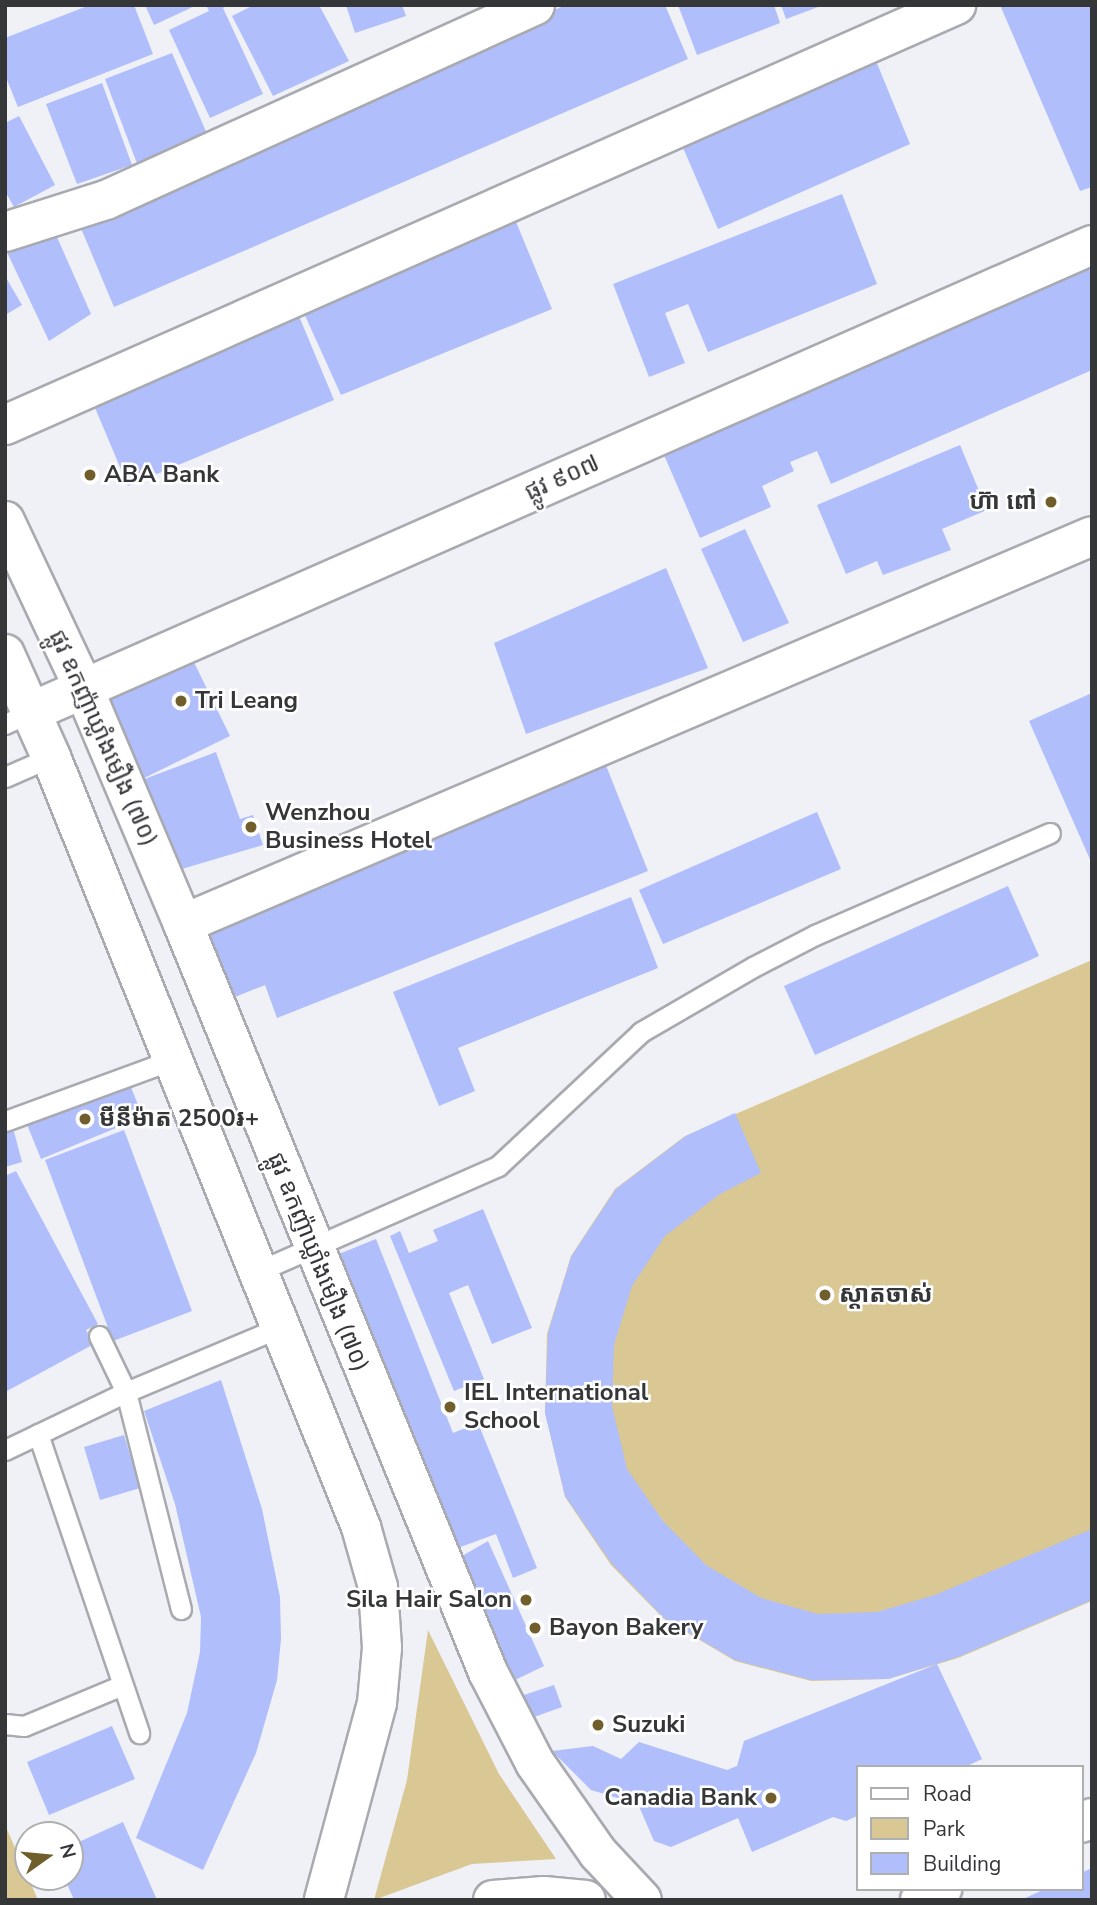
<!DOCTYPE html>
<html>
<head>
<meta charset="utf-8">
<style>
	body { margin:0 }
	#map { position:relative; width:1097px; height:1905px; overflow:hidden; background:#eff1f7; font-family:"Nunito Sans","Noto Sans Khmer",sans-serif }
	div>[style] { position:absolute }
	.green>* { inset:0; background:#d9c794 }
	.building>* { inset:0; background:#b0befb }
	.roads { filter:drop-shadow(2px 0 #a8aab0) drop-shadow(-2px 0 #a8aab0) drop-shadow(0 2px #a8aab0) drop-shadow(0 -2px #a8aab0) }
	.service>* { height:19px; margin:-9.5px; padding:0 9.5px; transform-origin:9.5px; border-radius:9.5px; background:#fff }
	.minor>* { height:38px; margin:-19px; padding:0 19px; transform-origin:19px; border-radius:19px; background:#fff }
	.tertiary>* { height:38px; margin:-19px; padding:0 19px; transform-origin:19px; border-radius:19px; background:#fff }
	.primary>* { height:38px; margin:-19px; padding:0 19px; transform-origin:19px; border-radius:19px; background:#fff }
	.trunk>* { height:38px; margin:-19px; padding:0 19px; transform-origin:19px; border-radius:19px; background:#fff }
	.dots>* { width:19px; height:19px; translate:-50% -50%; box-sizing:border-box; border:4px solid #fff; border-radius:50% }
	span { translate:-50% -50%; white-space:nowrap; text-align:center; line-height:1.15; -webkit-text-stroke:5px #fff; paint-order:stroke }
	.poi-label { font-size:24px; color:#353638; font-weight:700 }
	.left { translate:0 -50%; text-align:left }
	.right { translate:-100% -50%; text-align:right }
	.street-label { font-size:24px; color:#353638 }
	.frame { position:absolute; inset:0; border:7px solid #353638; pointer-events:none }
	.legend { position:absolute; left:856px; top:1765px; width:228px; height:126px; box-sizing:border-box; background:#fff; border:2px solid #aeafaf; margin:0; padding:9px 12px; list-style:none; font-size:21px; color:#353638 }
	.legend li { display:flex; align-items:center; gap:14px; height:35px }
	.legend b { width:35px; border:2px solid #aeafaf }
	.north { position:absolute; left:14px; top:1821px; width:70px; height:70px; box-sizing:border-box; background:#fff; border:2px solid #aeafaf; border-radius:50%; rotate:75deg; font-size:19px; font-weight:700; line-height:28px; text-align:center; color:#353638 }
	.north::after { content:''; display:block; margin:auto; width:24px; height:32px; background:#705f2d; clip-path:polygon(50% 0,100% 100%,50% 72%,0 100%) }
</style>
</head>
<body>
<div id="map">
	<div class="green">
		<div style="clip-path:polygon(1092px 960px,1092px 1601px,958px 1658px,888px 1679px,811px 1681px,735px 1661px,664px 1619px,611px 1565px,565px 1497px,545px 1412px,547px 1334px,571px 1256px,615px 1189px,685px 1136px)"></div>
		<div style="clip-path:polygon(428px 1630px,499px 1774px,556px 1859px,472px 1864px,374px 1900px,407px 1780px)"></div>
		<div style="clip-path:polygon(5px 1825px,28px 1877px,38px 1900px,5px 1900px)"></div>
	</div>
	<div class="building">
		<div style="clip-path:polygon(90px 5px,134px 5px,153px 54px,18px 107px,5px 75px,5px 38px)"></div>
		<div style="clip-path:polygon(145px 5px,197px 5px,154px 25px)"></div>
		<div style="clip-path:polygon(206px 5px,229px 5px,223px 8px,263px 94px,210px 118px,169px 30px,209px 11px)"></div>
		<div style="clip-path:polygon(254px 5px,319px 5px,349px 61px,273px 96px,232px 16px)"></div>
		<div style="clip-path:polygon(346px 5px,402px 5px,406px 16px,355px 33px)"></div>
		<div style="clip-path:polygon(566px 5px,665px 5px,688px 59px,114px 307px,75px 214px)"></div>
		<div style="clip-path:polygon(678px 5px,774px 5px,780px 23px,697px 55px)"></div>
		<div style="clip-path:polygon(781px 5px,821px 5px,821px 6px,786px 19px)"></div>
		<div style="clip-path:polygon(1000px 5px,1092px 5px,1092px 187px,1080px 191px)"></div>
		<div style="clip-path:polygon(172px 53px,211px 143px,141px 174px,105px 79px)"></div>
		<div style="clip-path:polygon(874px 56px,910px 144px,718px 229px,681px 143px)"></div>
		<div style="clip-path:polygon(102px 83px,132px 165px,77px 184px,46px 104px)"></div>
		<div style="clip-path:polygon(19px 116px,55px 185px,14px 207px,5px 191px,5px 123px)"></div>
		<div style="clip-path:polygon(842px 194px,877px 284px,708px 352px,688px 304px,665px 313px,685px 363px,649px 377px,613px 284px)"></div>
		<div style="clip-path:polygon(514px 217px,552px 309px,341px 395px,303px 311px)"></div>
		<div style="clip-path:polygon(49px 219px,91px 314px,49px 341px,5px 248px)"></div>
		<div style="clip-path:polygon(1092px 262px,1092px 370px,831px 484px,817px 451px,790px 462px,794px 471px,762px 486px,771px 507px,700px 538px,664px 455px)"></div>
		<div style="clip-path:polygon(5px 276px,22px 305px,5px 315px)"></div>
		<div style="clip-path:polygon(296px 309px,334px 400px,128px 486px,93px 403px)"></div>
		<div style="clip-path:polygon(960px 445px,987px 510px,942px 529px,951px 550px,883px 575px,877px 561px,846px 574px,817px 505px)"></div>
		<div style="clip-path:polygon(745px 529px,789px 623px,743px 642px,701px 549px)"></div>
		<div style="clip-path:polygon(666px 568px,708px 668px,526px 734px,494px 643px)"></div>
		<div style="clip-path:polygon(188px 650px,230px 736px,134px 783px,216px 752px,240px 819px,253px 815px,263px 845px,165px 874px,89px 699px)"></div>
		<div style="clip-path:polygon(1092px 693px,1092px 864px,1029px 721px)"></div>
		<div style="clip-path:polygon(603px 758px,648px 871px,277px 1018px,265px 985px,225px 1001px,193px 920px)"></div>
		<div style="clip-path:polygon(817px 812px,841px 869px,663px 944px,639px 890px)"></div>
		<div style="clip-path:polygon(1008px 886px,1039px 956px,815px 1055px,784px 986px)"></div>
		<div style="clip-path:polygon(631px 897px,658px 968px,458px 1048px,475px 1091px,439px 1106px,393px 992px)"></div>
		<div style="clip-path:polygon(128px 1080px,143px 1117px,41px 1159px,26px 1122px)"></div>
		<div style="clip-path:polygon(735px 1113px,761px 1173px,720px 1194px,665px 1236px,632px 1286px,614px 1345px,612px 1406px,627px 1469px,663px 1521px,706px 1565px,761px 1598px,818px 1614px,877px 1612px,935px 1595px,1092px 1529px,1092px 1600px,958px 1657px,888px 1679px,811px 1680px,735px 1660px,664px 1618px,612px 1564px,565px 1496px,545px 1413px,548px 1333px,571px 1257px,616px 1189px,686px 1136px)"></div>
		<div style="clip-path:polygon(11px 1120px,22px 1162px,5px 1167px,5px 1121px)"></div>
		<div style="clip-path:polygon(124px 1130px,192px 1311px,113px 1341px,45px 1160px)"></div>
		<div style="clip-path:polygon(16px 1171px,98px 1324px,86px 1330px,94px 1344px,5px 1392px,5px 1176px)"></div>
		<div style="clip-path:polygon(483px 1209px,532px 1328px,492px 1344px,468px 1285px,449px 1293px,484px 1379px,454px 1391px,390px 1236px,400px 1231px,409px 1253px,438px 1241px,433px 1230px)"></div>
		<div style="clip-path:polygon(376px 1239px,453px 1433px,478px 1423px,537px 1568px,513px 1578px,496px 1534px,444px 1553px,324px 1260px)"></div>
		<div style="clip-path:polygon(221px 1380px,262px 1509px,280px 1597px,281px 1639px,277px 1680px,256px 1753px,203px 1870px,136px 1838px,187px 1713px,200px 1652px,201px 1617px,175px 1504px,144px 1411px)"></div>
		<div style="clip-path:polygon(124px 1435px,140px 1488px,100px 1500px,84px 1447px)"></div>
		<div style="clip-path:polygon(488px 1541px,544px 1666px,511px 1682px,450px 1563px)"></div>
		<div style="clip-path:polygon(937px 1664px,982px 1759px,965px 1767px,857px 1767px,857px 1816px,846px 1821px,833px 1817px,752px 1852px,738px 1818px,671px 1847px,654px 1841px,638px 1804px,591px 1790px,552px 1751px,593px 1746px,621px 1759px,639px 1742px,727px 1770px,737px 1766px,744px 1741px)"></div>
		<div style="clip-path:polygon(554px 1685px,562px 1707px,523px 1721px,512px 1699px)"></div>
		<div style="clip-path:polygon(112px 1726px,135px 1779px,49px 1815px,27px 1762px)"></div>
		<div style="clip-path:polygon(123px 1822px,157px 1900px,74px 1900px,64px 1877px,70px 1877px,70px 1846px)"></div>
		<div style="clip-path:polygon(1092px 1868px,1092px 1900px,1021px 1900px,1045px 1889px,1081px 1889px,1081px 1873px)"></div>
	</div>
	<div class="roads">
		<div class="service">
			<div style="left:5px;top:724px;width:31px;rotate:-25deg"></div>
			<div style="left:5px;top:777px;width:50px;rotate:-23.5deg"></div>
			<div style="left:5px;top:1121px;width:180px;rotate:-20.1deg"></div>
			<div style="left:259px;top:1271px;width:261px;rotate:-23.7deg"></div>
			<div style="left:498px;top:1166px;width:196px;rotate:-43.1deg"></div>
			<div style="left:641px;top:1032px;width:129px;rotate:-30.1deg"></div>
			<div style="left:753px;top:967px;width:70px;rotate:-27.3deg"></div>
			<div style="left:815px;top:935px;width:256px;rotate:-23.5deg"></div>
			<div style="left:99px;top:1336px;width:62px;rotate:64.3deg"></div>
			<div style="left:126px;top:1392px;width:224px;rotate:75.8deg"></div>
			<div style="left:38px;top:1434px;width:316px;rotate:71.3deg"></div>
			<div style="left:5px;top:1450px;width:134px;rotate:-25.6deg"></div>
			<div style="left:126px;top:1392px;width:168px;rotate:-22.8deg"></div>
			<div style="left:5px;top:1724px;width:19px;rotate:6deg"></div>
			<div style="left:24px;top:1726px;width:104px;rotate:-22.6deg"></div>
		</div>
		<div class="minor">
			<div style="left:5px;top:232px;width:106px;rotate:-17.6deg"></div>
			<div style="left:106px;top:200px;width:471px;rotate:-24.4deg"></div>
			<div style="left:5px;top:425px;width:1040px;rotate:-23.83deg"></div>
			<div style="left:183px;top:924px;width:988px;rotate:-23.11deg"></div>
		</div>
		<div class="tertiary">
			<div style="left:33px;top:711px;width:1157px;rotate:-23.75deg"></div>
			<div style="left:1081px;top:1823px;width:12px;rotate:-24deg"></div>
			<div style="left:920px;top:1900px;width:25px;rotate:-27deg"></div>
		</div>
		<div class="primary">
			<div style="left:5px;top:521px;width:183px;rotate:64.8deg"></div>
			<div style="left:83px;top:687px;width:257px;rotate:67.1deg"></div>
			<div style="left:183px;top:924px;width:808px;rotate:67.82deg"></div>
			<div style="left:488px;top:1672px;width:102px;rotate:62.7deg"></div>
			<div style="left:535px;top:1763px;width:110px;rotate:55deg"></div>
			<div style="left:598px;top:1853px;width:64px;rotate:46.9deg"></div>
			<div style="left:5px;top:654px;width:113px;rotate:65.9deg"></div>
			<div style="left:51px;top:757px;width:830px;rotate:68.07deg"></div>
			<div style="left:361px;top:1527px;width:62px;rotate:74.2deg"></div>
			<div style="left:378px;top:1587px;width:61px;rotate:86.2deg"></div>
			<div style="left:382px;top:1648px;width:55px;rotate:95.2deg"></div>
			<div style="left:377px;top:1703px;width:204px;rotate:105.1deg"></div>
		</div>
		<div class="trunk">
			<div style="left:493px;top:1900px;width:51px;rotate:-4.5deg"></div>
			<div style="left:544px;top:1896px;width:42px;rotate:5.4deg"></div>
		</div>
	</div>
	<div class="dots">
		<div style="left:90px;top:475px;background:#705f2d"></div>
		<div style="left:1051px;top:502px;background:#705f2d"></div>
		<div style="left:181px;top:701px;background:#705f2d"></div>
		<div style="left:251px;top:827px;background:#705f2d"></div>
		<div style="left:85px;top:1119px;background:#705f2d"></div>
		<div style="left:825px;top:1295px;background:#705f2d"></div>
		<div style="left:450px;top:1407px;background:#705f2d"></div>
		<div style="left:526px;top:1600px;background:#705f2d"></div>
		<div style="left:535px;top:1628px;background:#705f2d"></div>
		<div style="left:598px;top:1725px;background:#705f2d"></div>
		<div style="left:771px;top:1798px;background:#705f2d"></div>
	</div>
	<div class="poi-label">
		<span class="left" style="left:104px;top:475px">ABA Bank</span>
		<span class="right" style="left:1037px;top:502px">ហ៊ា ពៅ</span>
		<span class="left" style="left:195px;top:701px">Tri Leang</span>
		<span class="left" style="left:265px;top:827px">Wenzhou<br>Business Hotel</span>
		<span class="left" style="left:99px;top:1119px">មីនីម៉ាត 2500៛+</span>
		<span class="left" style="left:839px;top:1295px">ស្ដាតចាស់</span>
		<span class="left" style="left:464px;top:1407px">IEL International<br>School</span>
		<span class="right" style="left:512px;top:1600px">Sila Hair Salon</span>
		<span class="left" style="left:549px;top:1628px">Bayon Bakery</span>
		<span class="left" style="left:612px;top:1725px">Suzuki</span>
		<span class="right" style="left:757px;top:1798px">Canadia Bank</span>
	</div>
	<div class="street-label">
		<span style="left:562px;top:478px;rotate:-24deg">ផ្លូវ ៩០៧</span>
		<span style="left:103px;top:738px;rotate:66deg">ផ្លូវ ឧកញ៉ាឃ្លាំងមឿង (៧០)</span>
		<span style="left:318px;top:1262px;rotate:68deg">ផ្លូវ ឧកញ៉ាឃ្លាំងមឿង (៧០)</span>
	</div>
	<div class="frame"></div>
	<ul class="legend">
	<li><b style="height:9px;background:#fff"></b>Road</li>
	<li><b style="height:19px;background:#d9c794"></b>Park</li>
	<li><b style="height:19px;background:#b0befb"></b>Building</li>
	</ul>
	<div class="north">N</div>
</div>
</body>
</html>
